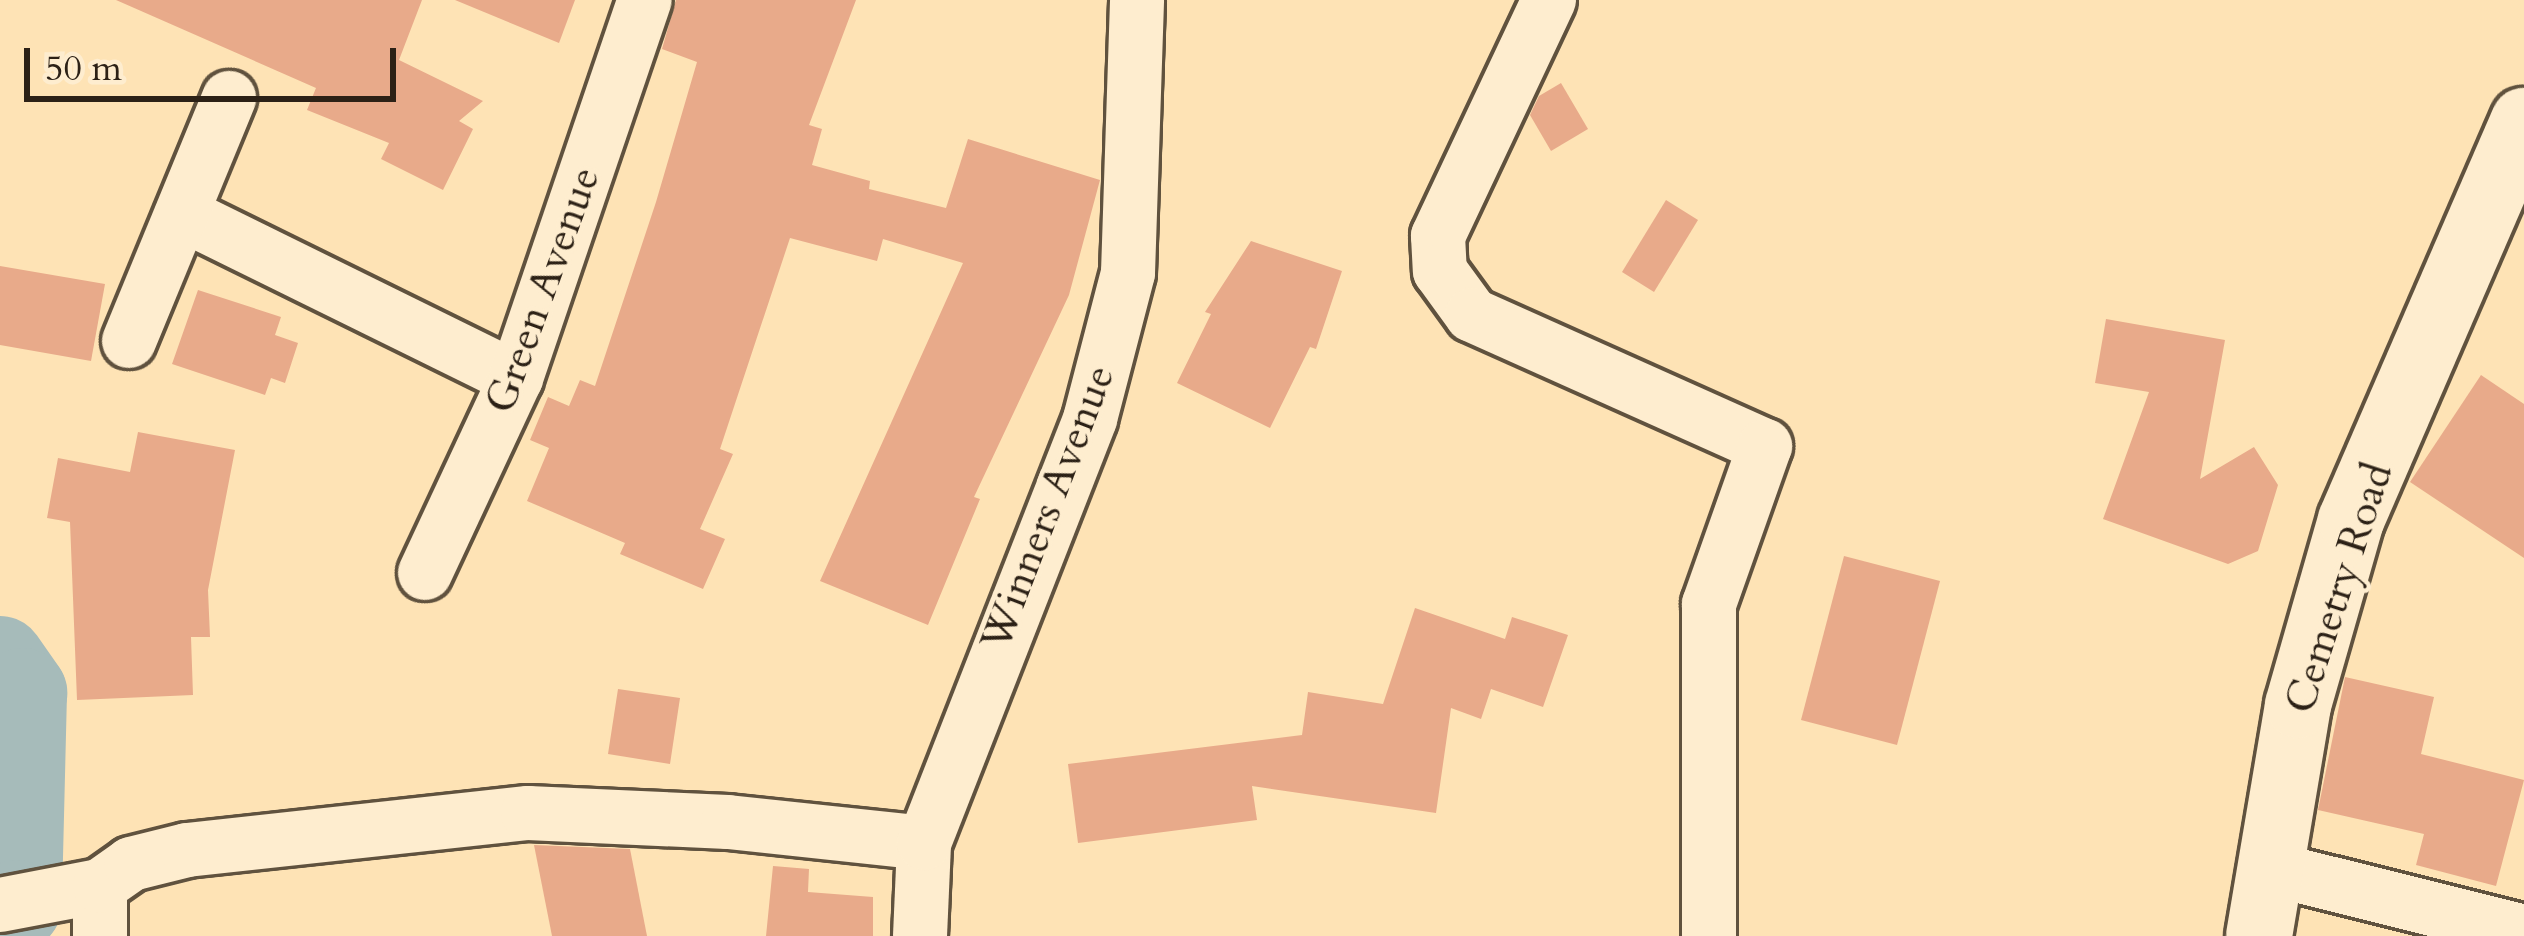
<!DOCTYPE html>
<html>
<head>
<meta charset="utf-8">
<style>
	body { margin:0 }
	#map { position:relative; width:2524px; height:936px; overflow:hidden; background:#fee3b5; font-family:Cardo,serif }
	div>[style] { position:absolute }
	.river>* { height:90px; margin:-45px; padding:0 45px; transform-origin:45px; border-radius:45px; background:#a6bbba }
	.building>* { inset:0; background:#e8aa8a }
	.roads { filter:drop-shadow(3px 0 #60523e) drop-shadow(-3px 0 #60523e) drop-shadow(0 3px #60523e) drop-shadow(0 -3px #60523e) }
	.street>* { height:54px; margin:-27px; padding:0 27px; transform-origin:27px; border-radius:27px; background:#feedcf }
	.secondary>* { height:66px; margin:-33px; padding:0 33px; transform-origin:33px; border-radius:33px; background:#feedcf }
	span { translate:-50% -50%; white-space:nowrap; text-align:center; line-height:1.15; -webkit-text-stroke:9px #feedcf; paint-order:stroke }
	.street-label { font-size:42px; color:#2c2116 }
	.scale { position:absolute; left:24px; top:48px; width:372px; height:54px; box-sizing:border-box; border:6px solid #2c2116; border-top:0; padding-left:15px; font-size:36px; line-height:42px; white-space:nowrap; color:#2c2116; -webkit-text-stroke:9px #feedcf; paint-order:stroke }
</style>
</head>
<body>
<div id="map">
	<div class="river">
		<div style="left:0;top:661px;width:39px;rotate:55deg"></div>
		<div style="left:22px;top:693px;width:212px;rotate:91.4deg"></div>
		<div style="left:17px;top:905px;width:28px;rotate:128deg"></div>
	</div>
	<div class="building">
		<div style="clip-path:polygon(116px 0,422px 0,399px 60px,483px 101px,459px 121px,473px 129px,443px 190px,381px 159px,389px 143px,307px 110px,316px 88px)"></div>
		<div style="clip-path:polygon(455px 0,575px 0,559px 43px)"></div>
		<div style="clip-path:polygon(676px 0,856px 0,809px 125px,822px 129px,812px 165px,870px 181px,869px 189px,946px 208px,968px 139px,1100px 180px,1069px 295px,974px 497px,980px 499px,928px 625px,820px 581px,963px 263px,883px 239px,877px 261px,790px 238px,720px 449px,733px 454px,700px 529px,725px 539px,703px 589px,620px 554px,625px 543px,527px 501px,549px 448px,530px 440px,548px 397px,569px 406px,580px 380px,595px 386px,656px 202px,697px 62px,662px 49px)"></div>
		<div style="clip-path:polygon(1561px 83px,1588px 129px,1551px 151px,1530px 115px,1539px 96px)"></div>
		<div style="clip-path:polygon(1666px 200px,1698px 220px,1654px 292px,1622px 272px)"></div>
		<div style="clip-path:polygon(1251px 241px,1342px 271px,1316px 349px,1310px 347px,1270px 428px,1177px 383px,1211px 314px,1205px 312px)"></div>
		<div style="clip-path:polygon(0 266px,105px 284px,91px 361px,0 345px)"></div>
		<div style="clip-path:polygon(198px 290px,281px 317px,275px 335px,298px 343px,285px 383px,271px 378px,265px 395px,172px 364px)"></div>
		<div style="clip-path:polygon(2106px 319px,2225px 340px,2200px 479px,2254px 447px,2278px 485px,2258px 551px,2228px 564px,2103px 519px,2149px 392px,2095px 383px)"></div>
		<div style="clip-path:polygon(2481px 375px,2524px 404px,2524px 558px,2410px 482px)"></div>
		<div style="clip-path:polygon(138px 432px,235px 450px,208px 590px,210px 637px,191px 637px,193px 695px,77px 700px,70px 522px,47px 518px,58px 458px,130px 472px)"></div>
		<div style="clip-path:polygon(1844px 556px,1940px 581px,1897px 745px,1801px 720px)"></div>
		<div style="clip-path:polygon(1415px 608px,1505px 639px,1512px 617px,1568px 635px,1543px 707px,1491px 689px,1481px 719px,1451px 708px,1436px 813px,1252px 786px,1257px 820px,1078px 843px,1068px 764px,1302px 735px,1308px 692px,1383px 704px)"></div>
		<div style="clip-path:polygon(2345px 677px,2434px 697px,2421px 754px,2524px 780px,2496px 886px,2416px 865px,2424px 834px,2318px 810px)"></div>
		<div style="clip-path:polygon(618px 689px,680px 698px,670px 764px,608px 754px)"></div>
		<div style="clip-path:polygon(534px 845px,630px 849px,647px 936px,552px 936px)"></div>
		<div style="clip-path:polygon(773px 866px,809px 869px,808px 892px,873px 897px,873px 936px,766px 936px)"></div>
	</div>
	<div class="roads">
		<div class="street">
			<div style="left:1549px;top:0;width:261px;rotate:115.2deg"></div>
			<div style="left:1438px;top:236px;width:35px;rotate:87deg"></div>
			<div style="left:1440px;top:271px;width:54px;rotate:54deg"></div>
			<div style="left:1472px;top:315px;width:321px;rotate:24.1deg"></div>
			<div style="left:1765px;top:446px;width:168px;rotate:109.5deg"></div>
			<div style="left:1709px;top:604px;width:332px;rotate:90deg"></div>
			<div style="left:182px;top:214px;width:372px;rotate:26.2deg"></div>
			<div style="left:129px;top:341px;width:263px;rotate:-67.6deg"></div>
			<div style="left:425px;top:573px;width:215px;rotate:-65deg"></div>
			<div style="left:516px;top:378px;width:399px;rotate:-71.2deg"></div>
			<div style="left:2268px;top:868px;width:264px;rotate:14deg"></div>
			<div style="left:0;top:905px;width:102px;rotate:-10.8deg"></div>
			<div style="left:100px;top:936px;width:50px;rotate:-90deg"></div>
			<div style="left:100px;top:886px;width:38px;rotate:-35deg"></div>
			<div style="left:131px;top:864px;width:58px;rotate:-14deg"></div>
			<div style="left:187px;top:850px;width:343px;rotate:-6.2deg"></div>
			<div style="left:528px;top:813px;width:200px;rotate:2.6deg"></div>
			<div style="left:728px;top:822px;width:197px;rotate:6.1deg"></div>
			<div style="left:920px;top:936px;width:93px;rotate:-87.5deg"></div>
			<div style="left:924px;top:843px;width:455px;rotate:-68.6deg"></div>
			<div style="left:1090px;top:419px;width:151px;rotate:-75.4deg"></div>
			<div style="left:1128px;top:273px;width:273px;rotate:-88.1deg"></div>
		</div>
		<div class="secondary">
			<div style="left:2259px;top:936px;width:234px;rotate:-80.4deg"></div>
			<div style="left:2298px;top:705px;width:192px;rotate:-74deg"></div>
			<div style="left:2351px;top:520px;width:435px;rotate:-66.6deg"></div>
		</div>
	</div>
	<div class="street-label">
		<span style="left:543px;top:290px;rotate:-70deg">Green Avenue</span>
		<span style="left:1048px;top:508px;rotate:-69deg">Winners Avenue</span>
		<span style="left:2339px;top:588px;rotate:-72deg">Cemetry Road</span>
	</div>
	<div class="scale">50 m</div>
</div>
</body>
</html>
